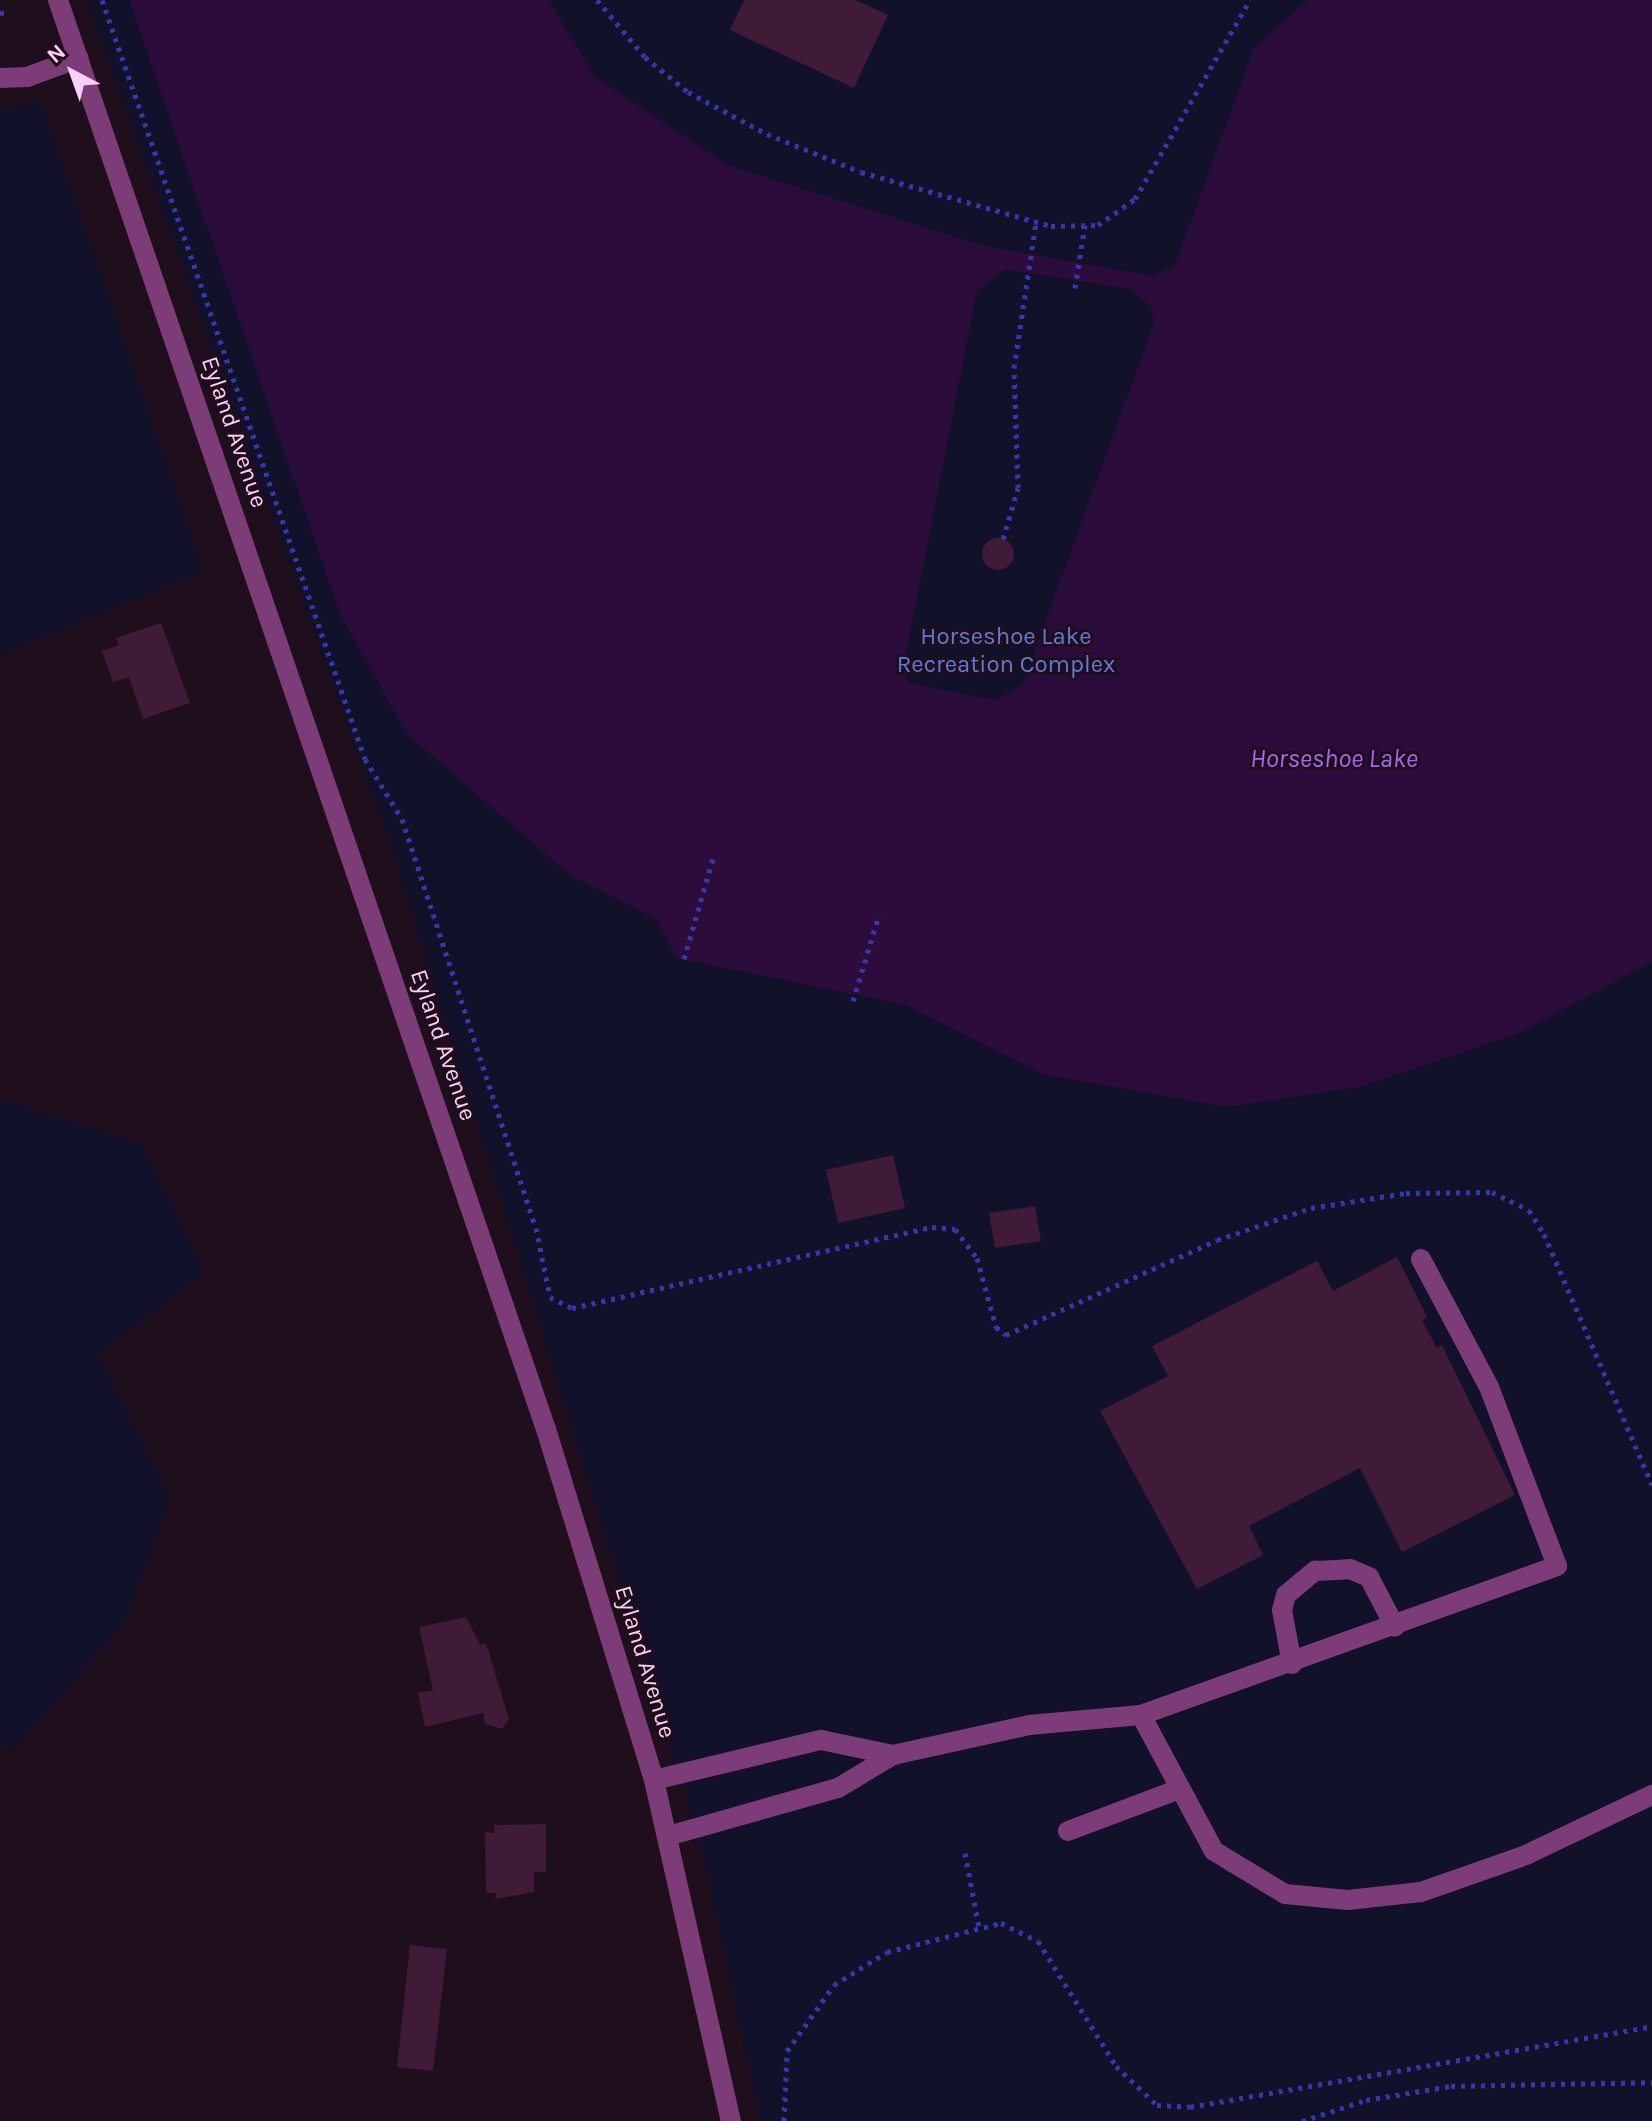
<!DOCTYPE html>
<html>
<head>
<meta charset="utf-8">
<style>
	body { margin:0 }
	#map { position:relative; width:1652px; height:2121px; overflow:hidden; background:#1f0e1c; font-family:Karla,sans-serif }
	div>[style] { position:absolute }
	.green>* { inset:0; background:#111129 }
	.water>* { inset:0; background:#2b0c3a }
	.building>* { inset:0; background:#3f1b37 }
	.round { border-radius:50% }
	.path>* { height:5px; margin-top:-2.5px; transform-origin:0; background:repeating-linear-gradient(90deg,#3538aa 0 4px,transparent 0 10px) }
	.minor>* { height:20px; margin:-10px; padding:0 10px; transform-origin:10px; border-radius:10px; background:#7c3c77 }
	span { translate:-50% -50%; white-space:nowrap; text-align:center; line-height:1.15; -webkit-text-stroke:6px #1f0e1c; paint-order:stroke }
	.street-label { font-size:24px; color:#fccff6 }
	.park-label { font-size:24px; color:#607ad7 }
	.water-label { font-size:26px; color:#ac63f6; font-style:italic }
	.north { position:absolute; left:32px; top:32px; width:80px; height:80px; -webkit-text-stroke:6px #1f0e1c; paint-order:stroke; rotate:319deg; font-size:22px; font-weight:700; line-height:32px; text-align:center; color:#fccff6 }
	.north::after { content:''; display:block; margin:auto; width:28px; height:36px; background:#fccff6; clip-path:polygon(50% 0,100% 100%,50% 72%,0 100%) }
</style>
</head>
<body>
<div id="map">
	<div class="green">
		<div style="clip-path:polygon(86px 0,1652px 0,1652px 2121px,760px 2121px,701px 1846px,392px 850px)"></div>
		<div style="clip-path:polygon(40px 100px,204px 571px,0 655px,0 111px)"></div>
		<div style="clip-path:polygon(0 1099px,142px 1144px,204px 1272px,99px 1354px,171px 1499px,123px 1625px,12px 1751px,0 1741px)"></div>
	</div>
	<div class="water">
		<div style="clip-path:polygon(evenodd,129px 0,548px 0,596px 78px,730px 166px,985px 246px,1153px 276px,1175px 265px,1254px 48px,1308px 0,1652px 0,1652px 962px,1517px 1034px,1360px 1087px,1226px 1107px,1042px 1074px,906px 1005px,676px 958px,656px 919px,569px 874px,407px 734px,340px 614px,129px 0,1005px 269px,1130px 289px,1151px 307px,1154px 323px,1023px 683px,996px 700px,908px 683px,904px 664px,977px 291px,1005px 269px)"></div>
	</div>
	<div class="building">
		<div style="clip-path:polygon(744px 0,855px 0,888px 15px,854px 88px,730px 30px)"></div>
		<div class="round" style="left:982px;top:538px;width:32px;height:32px"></div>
		<div style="clip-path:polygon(161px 623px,190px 703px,143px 719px,129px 677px,113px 682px,102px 651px,119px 645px,116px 638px)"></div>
		<div style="clip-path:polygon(893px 1155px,905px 1208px,838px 1223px,826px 1170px)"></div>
		<div style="clip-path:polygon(1035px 1206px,1041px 1241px,995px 1248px,989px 1213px)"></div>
		<div style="clip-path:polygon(1397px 1257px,1427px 1317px,1422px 1320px,1437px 1348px,1442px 1345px,1515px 1495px,1402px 1552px,1360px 1468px,1249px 1526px,1263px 1555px,1197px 1589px,1100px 1411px,1168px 1376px,1152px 1346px,1317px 1261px,1333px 1291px)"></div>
		<div style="clip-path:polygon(466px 1617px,480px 1645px,486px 1643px,509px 1719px,502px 1729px,485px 1724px,483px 1713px,425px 1727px,418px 1693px,433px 1690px,419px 1627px)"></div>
		<div style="clip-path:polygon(546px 1824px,546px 1872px,534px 1872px,534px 1892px,495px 1899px,496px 1893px,486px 1893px,485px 1832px,494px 1833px,494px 1825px)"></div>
		<div style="clip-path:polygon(410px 1945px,447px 1949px,433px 2071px,397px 2067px)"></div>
	</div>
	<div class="path">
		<div style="left:102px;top:0;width:803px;rotate:70.89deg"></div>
		<div style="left:365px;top:759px;width:70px;rotate:58.3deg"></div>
		<div style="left:402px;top:819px;width:430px;rotate:71.9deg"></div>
		<div style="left:536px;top:1228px;width:70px;rotate:78.5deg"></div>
		<div style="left:550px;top:1297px;width:25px;rotate:27deg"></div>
		<div style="left:572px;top:1308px;width:369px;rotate:-12.7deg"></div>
		<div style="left:932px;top:1227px;width:23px;rotate:5deg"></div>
		<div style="left:955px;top:1229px;width:36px;rotate:53deg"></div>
		<div style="left:977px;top:1258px;width:72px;rotate:74.6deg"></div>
		<div style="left:996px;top:1327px;width:13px;rotate:39deg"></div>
		<div style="left:1006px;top:1335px;width:231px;rotate:-24.2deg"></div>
		<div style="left:1217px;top:1240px;width:99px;rotate:-18.8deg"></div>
		<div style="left:1311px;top:1208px;width:96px;rotate:-9deg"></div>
		<div style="left:1406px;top:1193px;width:86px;rotate:-0.7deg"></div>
		<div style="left:1492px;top:1192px;width:41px;rotate:25.9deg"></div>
		<div style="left:1529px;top:1210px;width:28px;rotate:58deg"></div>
		<div style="left:1544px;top:1234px;width:273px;rotate:66.7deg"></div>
		<div style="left:597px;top:0;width:75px;rotate:49.9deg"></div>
		<div style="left:645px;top:57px;width:55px;rotate:39.1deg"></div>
		<div style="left:688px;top:92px;width:89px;rotate:28deg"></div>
		<div style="left:767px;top:134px;width:101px;rotate:22deg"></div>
		<div style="left:861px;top:172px;width:198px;rotate:15.9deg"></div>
		<div style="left:1051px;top:226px;width:47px;rotate:-1.2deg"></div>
		<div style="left:1098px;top:225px;width:45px;rotate:-35.1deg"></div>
		<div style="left:1135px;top:199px;width:230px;rotate:-60deg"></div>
		<div style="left:0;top:13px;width:10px;rotate:-6deg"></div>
		<div style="left:1075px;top:288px;width:64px;rotate:-81deg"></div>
		<div style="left:1003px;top:539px;width:53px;rotate:-73.6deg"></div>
		<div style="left:1018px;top:488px;width:120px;rotate:-91.9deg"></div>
		<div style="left:1014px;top:368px;width:147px;rotate:-81.4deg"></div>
		<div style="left:684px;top:959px;width:108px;rotate:-73.9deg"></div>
		<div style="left:853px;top:1001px;width:90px;rotate:-73.2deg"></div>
		<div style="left:965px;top:1853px;width:75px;rotate:79.3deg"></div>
		<div style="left:784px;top:2121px;width:70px;rotate:-87.5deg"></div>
		<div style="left:787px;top:2051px;width:81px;rotate:-54.5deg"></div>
		<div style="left:834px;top:1985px;width:62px;rotate:-31.9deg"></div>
		<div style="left:887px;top:1952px;width:118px;rotate:-14.3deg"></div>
		<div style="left:1001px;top:1923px;width:41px;rotate:25.9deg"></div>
		<div style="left:1038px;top:1941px;width:147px;rotate:58deg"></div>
		<div style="left:1116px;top:2066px;width:57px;rotate:43.6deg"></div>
		<div style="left:1157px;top:2105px;width:33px;rotate:3deg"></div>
		<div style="left:1190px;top:2107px;width:469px;rotate:-9.9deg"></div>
		<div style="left:1302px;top:2121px;width:67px;rotate:-18.2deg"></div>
		<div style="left:1366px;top:2100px;width:86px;rotate:-9.4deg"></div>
		<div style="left:1451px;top:2086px;width:201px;rotate:-1.1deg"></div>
	</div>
	<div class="minor">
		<div style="left:58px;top:0;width:1510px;rotate:71.15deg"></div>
		<div style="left:546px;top:1429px;width:367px;rotate:72.9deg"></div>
		<div style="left:654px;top:1780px;width:350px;rotate:77.3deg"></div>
		<div style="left:0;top:78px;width:27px;rotate:-2deg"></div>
		<div style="left:27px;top:77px;width:55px;rotate:-20.1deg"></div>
		<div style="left:1292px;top:1664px;width:55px;rotate:-100.5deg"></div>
		<div style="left:1282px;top:1610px;width:16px;rotate:-75deg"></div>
		<div style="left:1286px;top:1595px;width:38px;rotate:-40deg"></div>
		<div style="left:1315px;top:1571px;width:35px;rotate:-3deg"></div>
		<div style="left:1350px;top:1569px;width:21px;rotate:23deg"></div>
		<div style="left:1369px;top:1577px;width:56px;rotate:62.5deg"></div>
		<div style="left:1141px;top:1715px;width:154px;rotate:61.8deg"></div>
		<div style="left:1214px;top:1851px;width:83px;rotate:31.2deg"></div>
		<div style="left:1285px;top:1894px;width:63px;rotate:5.4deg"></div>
		<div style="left:1348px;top:1900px;width:73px;rotate:-6.3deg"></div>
		<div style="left:1421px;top:1892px;width:111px;rotate:-19.4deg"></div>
		<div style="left:1526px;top:1855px;width:140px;rotate:-25.5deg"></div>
		<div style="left:654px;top:1780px;width:172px;rotate:-13.5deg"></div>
		<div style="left:821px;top:1740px;width:74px;rotate:11.8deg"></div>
		<div style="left:1068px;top:1831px;width:116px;rotate:-20.6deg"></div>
		<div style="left:668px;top:1836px;width:177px;rotate:-15.8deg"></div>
		<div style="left:838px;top:1788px;width:64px;rotate:-31deg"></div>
		<div style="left:893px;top:1755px;width:139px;rotate:-12.4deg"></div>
		<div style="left:1029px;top:1725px;width:112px;rotate:-5.1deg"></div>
		<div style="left:1141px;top:1715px;width:442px;rotate:-19.7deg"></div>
		<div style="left:1557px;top:1566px;width:191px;rotate:-110.8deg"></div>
		<div style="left:1489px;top:1387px;width:145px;rotate:-118deg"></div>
	</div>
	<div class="street-label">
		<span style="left:234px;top:432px;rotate:71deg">Eyland Avenue</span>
		<span style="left:443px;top:1045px;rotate:71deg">Eyland Avenue</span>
		<span style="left:645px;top:1662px;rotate:73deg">Eyland Avenue</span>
	</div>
	<div class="park-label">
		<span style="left:1006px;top:651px">Horseshoe Lake<br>Recreation Complex</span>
	</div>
	<div class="water-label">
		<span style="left:1334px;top:759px">Horseshoe Lake</span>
	</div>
	<div class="north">N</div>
</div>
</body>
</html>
